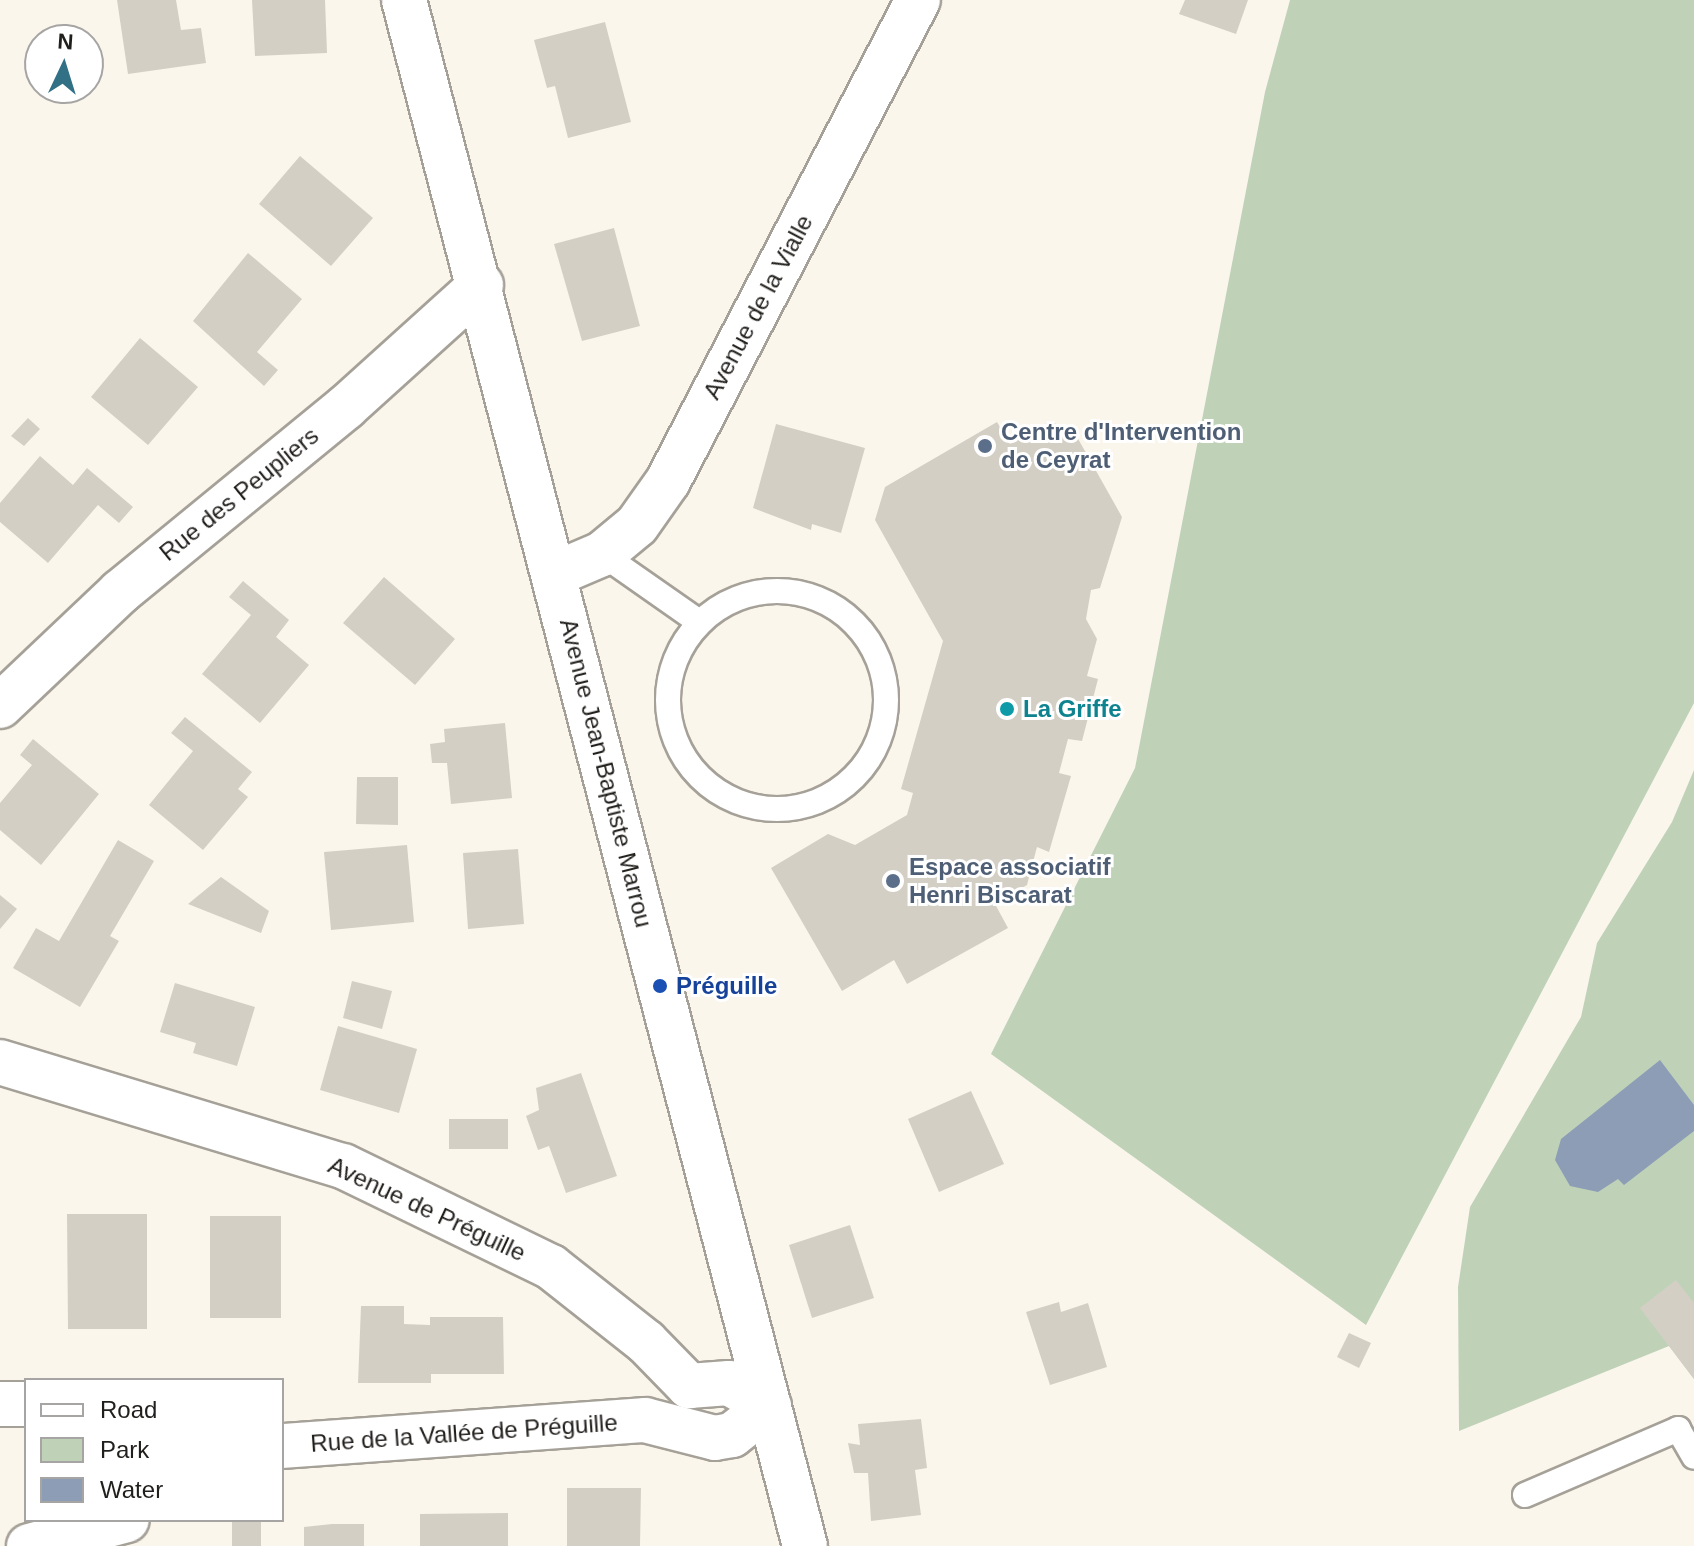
<!DOCTYPE html>
<html>
<head>
<meta charset="utf-8">
<style>
	body { margin:0 }
	#map { position:relative; width:1694px; height:1546px; overflow:hidden; background:#fbf6ec; font-family:Helvetica,sans-serif }
	div>[style] { position:absolute }
	.green>* { inset:0; background:#bfd2b8 }
	.water>* { inset:0; background:#8d9db6 }
	.building>* { inset:0; background:#d4cfc5 }
	.roads { filter:drop-shadow(2px 0 #a6a198) drop-shadow(-2px 0 #a6a198) drop-shadow(0 2px #a6a198) drop-shadow(0 -2px #a6a198) }
	.lane>* { height:24px; margin:-12px; padding:0 12px; transform-origin:12px; border-radius:12px; background:#fff }
	.lane>.ring { margin:-12px; padding:0; box-sizing:content-box; background:none; border:24px solid #fff; border-radius:50% }
	.street>* { height:44px; margin:-22px; padding:0 22px; transform-origin:22px; border-radius:22px; background:#fff }
	.secondary>* { height:44px; margin:-22px; padding:0 22px; transform-origin:22px; border-radius:22px; background:#fff }
	.dots>* { width:22px; height:22px; translate:-50% -50%; box-sizing:border-box; border:4px solid #fff; border-radius:50% }
	span { translate:-50% -50%; white-space:nowrap; text-align:center; line-height:1.15; -webkit-text-stroke:6px #fff; paint-order:stroke }
	.street-label { font-size:24px; color:#211f1c }
	.service-label { font-size:24px; color:#4e5e75; font-weight:700 }
	.left { translate:0 -50%; text-align:left }
	.culture-label { font-size:24px; color:#0d838f; font-weight:700 }
	.transit-label { font-size:24px; color:#164399; font-weight:700 }
	.legend { position:absolute; left:24px; top:1378px; width:260px; height:144px; box-sizing:border-box; background:#fff; border:2px solid #a6a5a4; margin:0; padding:10px 14px; list-style:none; font-size:24px; color:#211f1c }
	.legend li { display:flex; align-items:center; gap:16px; height:40px }
	.legend b { width:40px; border:2px solid #a6a5a4 }
	.north { position:absolute; left:24px; top:24px; width:80px; height:80px; box-sizing:border-box; background:#fff; border:2px solid #a6a5a4; border-radius:50%; rotate:4deg; font-size:22px; font-weight:700; line-height:32px; text-align:center; color:#211f1c }
	.north::after { content:''; display:block; margin:auto; width:28px; height:36px; background:#317085; clip-path:polygon(50% 0,100% 100%,50% 72%,0 100%) }
</style>
</head>
<body>
<div id="map">
	<div class="green">
		<div style="clip-path:polygon(1290px 0,1694px 0,1694px 703px,1366px 1325px,991px 1054px,1135px 768px,1265px 92px)"></div>
		<div style="clip-path:polygon(1694px 770px,1694px 1379px,1669px 1346px,1459px 1431px,1458px 1287px,1470px 1207px,1581px 1017px,1597px 943px,1672px 822px)"></div>
	</div>
	<div class="water">
		<div style="clip-path:polygon(1660px 1060px,1694px 1105px,1694px 1131px,1624px 1185px,1618px 1179px,1598px 1192px,1570px 1186px,1555px 1160px,1561px 1139px)"></div>
	</div>
	<div class="building">
		<div style="clip-path:polygon(117px 0,176px 0,181px 30px,201px 28px,206px 63px,128px 74px)"></div>
		<div style="clip-path:polygon(252px 0,325px 0,327px 53px,255px 56px)"></div>
		<div style="clip-path:polygon(1185px 0,1248px 0,1236px 34px,1179px 14px)"></div>
		<div style="clip-path:polygon(605px 22px,631px 122px,568px 138px,555px 86px,547px 88px,534px 40px)"></div>
		<div style="clip-path:polygon(300px 156px,373px 218px,331px 266px,259px 204px)"></div>
		<div style="clip-path:polygon(614px 228px,640px 326px,582px 341px,554px 244px)"></div>
		<div style="clip-path:polygon(248px 253px,302px 299px,257px 352px,278px 370px,264px 386px,193px 321px)"></div>
		<div style="clip-path:polygon(140px 338px,198px 387px,148px 445px,91px 397px)"></div>
		<div style="clip-path:polygon(28px 418px,40px 429px,24px 446px,11px 436px)"></div>
		<div style="clip-path:polygon(997px 422px,1010px 444px,1049px 422px,1072px 428px,1122px 517px,1100px 588px,1091px 590px,1086px 619px,1097px 639px,1087px 676px,1098px 679px,1082px 741px,1068px 739px,1059px 773px,1071px 776px,1049px 852px,1037px 847px,1027px 885px,995px 904px,1008px 928px,907px 984px,894px 960px,842px 991px,771px 868px,828px 834px,855px 845px,907px 815px,913px 793px,901px 789px,943px 641px,875px 520px,885px 487px)"></div>
		<div style="clip-path:polygon(776px 424px,865px 448px,841px 533px,812px 524px,811px 530px,753px 508px)"></div>
		<div style="clip-path:polygon(40px 456px,73px 485px,87px 468px,133px 507px,119px 523px,98px 505px,48px 563px,0 522px,0 503px)"></div>
		<div style="clip-path:polygon(384px 577px,455px 639px,415px 685px,343px 623px)"></div>
		<div style="clip-path:polygon(243px 581px,289px 620px,276px 637px,309px 665px,260px 723px,202px 674px,251px 615px,229px 597px)"></div>
		<div style="clip-path:polygon(185px 717px,252px 772px,238px 789px,248px 797px,203px 850px,149px 805px,193px 751px,171px 733px)"></div>
		<div style="clip-path:polygon(505px 723px,512px 798px,451px 804px,447px 763px,432px 763px,430px 744px,445px 742px,444px 729px)"></div>
		<div style="clip-path:polygon(33px 739px,99px 794px,41px 865px,0 830px,0 803px,32px 765px,20px 755px)"></div>
		<div style="clip-path:polygon(357px 777px,398px 777px,398px 825px,356px 824px)"></div>
		<div style="clip-path:polygon(118px 840px,154px 861px,110px 936px,119px 941px,80px 1007px,13px 968px,36px 928px,59px 941px)"></div>
		<div style="clip-path:polygon(407px 845px,414px 922px,331px 930px,324px 852px)"></div>
		<div style="clip-path:polygon(518px 849px,524px 924px,468px 929px,463px 853px)"></div>
		<div style="clip-path:polygon(221px 877px,269px 911px,261px 933px,188px 904px)"></div>
		<div style="clip-path:polygon(0 895px,17px 909px,0 929px)"></div>
		<div style="clip-path:polygon(352px 981px,392px 991px,382px 1029px,343px 1018px)"></div>
		<div style="clip-path:polygon(175px 983px,255px 1007px,237px 1066px,193px 1053px,196px 1043px,160px 1032px)"></div>
		<div style="clip-path:polygon(338px 1026px,417px 1049px,399px 1113px,320px 1090px)"></div>
		<div style="clip-path:polygon(581px 1073px,617px 1176px,566px 1193px,549px 1146px,538px 1150px,526px 1116px,539px 1110px,536px 1088px)"></div>
		<div style="clip-path:polygon(971px 1091px,1004px 1164px,939px 1192px,908px 1119px)"></div>
		<div style="clip-path:polygon(449px 1119px,508px 1119px,508px 1149px,449px 1149px)"></div>
		<div style="clip-path:polygon(67px 1214px,147px 1214px,147px 1329px,68px 1329px)"></div>
		<div style="clip-path:polygon(210px 1216px,281px 1216px,281px 1318px,210px 1318px)"></div>
		<div style="clip-path:polygon(850px 1225px,874px 1298px,812px 1318px,789px 1245px)"></div>
		<div style="clip-path:polygon(1676px 1280px,1694px 1303px,1694px 1379px,1640px 1308px)"></div>
		<div style="clip-path:polygon(1059px 1302px,1061px 1312px,1088px 1303px,1107px 1367px,1050px 1385px,1026px 1312px)"></div>
		<div style="clip-path:polygon(361px 1306px,404px 1306px,404px 1324px,430px 1325px,430px 1317px,503px 1317px,504px 1374px,431px 1374px,431px 1383px,358px 1383px)"></div>
		<div style="clip-path:polygon(1349px 1333px,1371px 1343px,1359px 1368px,1337px 1357px)"></div>
		<div style="clip-path:polygon(921px 1419px,927px 1468px,915px 1470px,921px 1515px,871px 1521px,868px 1473px,854px 1473px,848px 1443px,860px 1445px,858px 1424px)"></div>
		<div style="clip-path:polygon(567px 1488px,641px 1488px,640px 1546px,567px 1546px)"></div>
		<div style="clip-path:polygon(508px 1513px,508px 1546px,420px 1546px,420px 1514px)"></div>
		<div style="clip-path:polygon(261px 1520px,261px 1546px,232px 1546px,232px 1521px)"></div>
		<div style="clip-path:polygon(332px 1524px,364px 1524px,364px 1546px,304px 1546px,304px 1527px)"></div>
	</div>
	<div class="roads">
		<div class="lane">
			<div style="left:602px;top:554px;width:118px;rotate:35deg"></div>
			<div class="ring" style="left:668px;top:591px;width:194px;height:194px"></div>
			<div style="left:1525px;top:1495px;width:167px;rotate:-23.3deg"></div>
			<div style="left:1678px;top:1429px;width:32px;rotate:60deg"></div>
		</div>
		<div class="street">
			<div style="left:555px;top:574px;width:51px;rotate:-23.1deg"></div>
			<div style="left:602px;top:554px;width:45px;rotate:-39.6deg"></div>
			<div style="left:637px;top:525px;width:54px;rotate:-54.8deg"></div>
			<div style="left:668px;top:481px;width:542px;rotate:-62.54deg"></div>
			<div style="left:0;top:706px;width:166px;rotate:-43.5deg"></div>
			<div style="left:120px;top:592px;width:292px;rotate:-39.3deg"></div>
			<div style="left:346px;top:407px;width:182px;rotate:-42.1deg"></div>
			<div style="left:0;top:1062px;width:358px;rotate:16.9deg"></div>
			<div style="left:343px;top:1166px;width:231px;rotate:25.9deg"></div>
			<div style="left:551px;top:1267px;width:121px;rotate:38.3deg"></div>
			<div style="left:646px;top:1342px;width:62px;rotate:45.7deg"></div>
			<div style="left:689px;top:1386px;width:40px;rotate:-4.3deg"></div>
			<div style="left:729px;top:1383px;width:46px;rotate:29.9deg"></div>
			<div style="left:769px;top:1406px;width:47px;rotate:141.9deg"></div>
			<div style="left:732px;top:1435px;width:17px;rotate:170deg"></div>
			<div style="left:715px;top:1438px;width:72px;rotate:-165.6deg"></div>
			<div style="left:645px;top:1420px;width:364px;rotate:175.9deg"></div>
			<div style="left:0;top:1404px;width:26px"></div>
			<div style="left:29px;top:1546px;width:101px;rotate:-14.9deg"></div>
		</div>
		<div class="secondary">
			<div style="left:404px;top:0;width:1597px;rotate:75.46deg"></div>
		</div>
	</div>
	<div class="dots">
		<div style="left:985px;top:446px;background:#5c6f8a"></div>
		<div style="left:1007px;top:709px;background:#0f9aa8"></div>
		<div style="left:893px;top:881px;background:#5c6f8a"></div>
		<div style="left:660px;top:986px;background:#1a4fb4"></div>
	</div>
	<div class="street-label">
		<span style="left:758px;top:307px;rotate:-62deg">Avenue de la Vialle</span>
		<span style="left:239px;top:494px;rotate:-39deg">Rue des Peupliers</span>
		<span style="left:606px;top:773px;rotate:76deg">Avenue Jean-Baptiste Marrou</span>
		<span style="left:427px;top:1209px;rotate:25deg">Avenue de Préguille</span>
		<span style="left:464px;top:1433px;rotate:-4deg">Rue de la Vallée de Préguille</span>
	</div>
	<div class="service-label">
		<span class="left" style="left:1001px;top:446px">Centre d'Intervention<br>de Ceyrat</span>
		<span class="left" style="left:909px;top:881px">Espace associatif<br>Henri Biscarat</span>
	</div>
	<div class="culture-label">
		<span class="left" style="left:1023px;top:709px">La Griffe</span>
	</div>
	<div class="transit-label">
		<span class="left" style="left:676px;top:986px">Préguille</span>
	</div>
	<ul class="legend">
	<li><b style="height:10px;background:#fff"></b>Road</li>
	<li><b style="height:22px;background:#bfd2b8"></b>Park</li>
	<li><b style="height:22px;background:#8d9db6"></b>Water</li>
	</ul>
	<div class="north">N</div>
</div>
</body>
</html>
